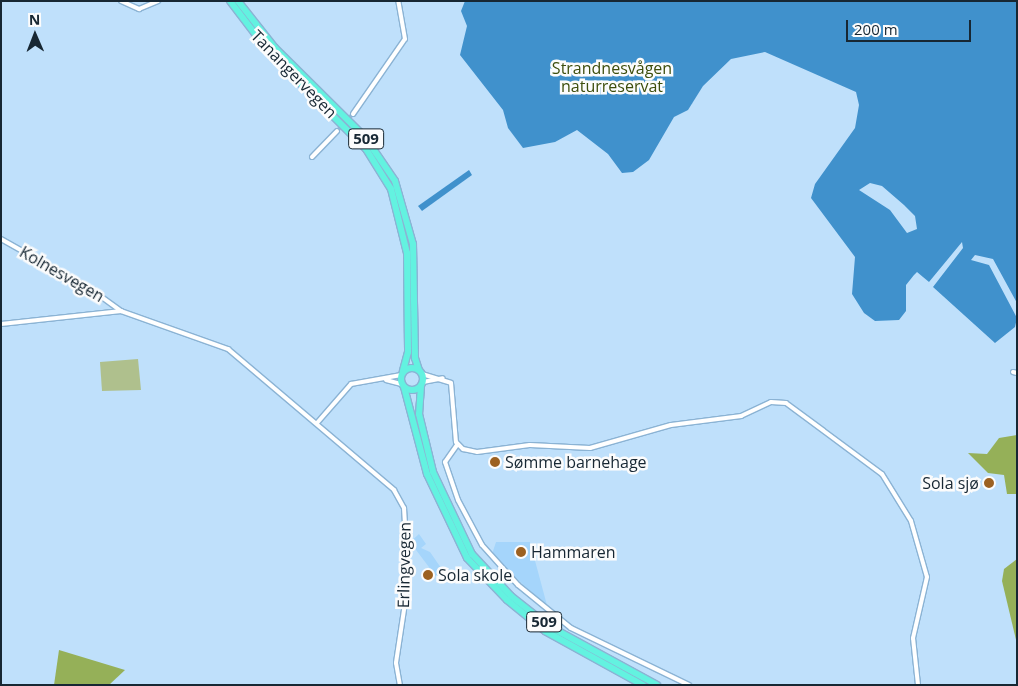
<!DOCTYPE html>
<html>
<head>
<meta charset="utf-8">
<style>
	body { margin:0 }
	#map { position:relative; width:1018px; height:686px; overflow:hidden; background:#bfe0fb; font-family:"Open Sans",sans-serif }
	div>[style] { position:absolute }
	.built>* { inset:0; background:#a5d5fb }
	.green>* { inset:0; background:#afc08d }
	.forest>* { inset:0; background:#95b058 }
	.water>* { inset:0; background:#4091cc }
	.street-tunnel>* { height:4px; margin-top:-2px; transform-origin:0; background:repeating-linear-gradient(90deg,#9dbbd3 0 4px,transparent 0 6px) }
	.roads { filter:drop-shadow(1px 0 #8bb3d4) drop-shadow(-1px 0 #8bb3d4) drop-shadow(0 1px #8bb3d4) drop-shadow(0 -1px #8bb3d4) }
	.street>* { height:4px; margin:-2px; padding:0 2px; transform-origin:2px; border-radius:2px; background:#fff }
	.highway>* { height:6px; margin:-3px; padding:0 3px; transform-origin:3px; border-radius:3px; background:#63f2e0 }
	.highway>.ring { margin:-3px; padding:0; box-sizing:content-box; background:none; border:6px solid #63f2e0; border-radius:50% }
	.dots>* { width:14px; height:14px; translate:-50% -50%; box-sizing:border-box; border:2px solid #fcfcfc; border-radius:50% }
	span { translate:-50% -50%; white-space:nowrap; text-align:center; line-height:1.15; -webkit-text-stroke:5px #fcfcfc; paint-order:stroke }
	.shield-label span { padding:1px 4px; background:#fcfcfc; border:1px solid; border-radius:4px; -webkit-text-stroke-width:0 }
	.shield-label { font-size:15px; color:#172733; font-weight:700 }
	.park-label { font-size:16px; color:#3d4e0c }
	.street-label { font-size:16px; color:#172733 }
	.poi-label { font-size:16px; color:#172733 }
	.left { translate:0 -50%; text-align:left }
	.right { translate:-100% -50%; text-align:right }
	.frame { position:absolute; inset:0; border:2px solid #172733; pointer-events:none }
	.north { position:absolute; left:10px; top:10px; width:50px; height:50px; -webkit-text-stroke:4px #fcfcfc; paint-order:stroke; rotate:359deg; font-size:14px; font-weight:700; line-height:20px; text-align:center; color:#172733 }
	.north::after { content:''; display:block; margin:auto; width:18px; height:22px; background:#172733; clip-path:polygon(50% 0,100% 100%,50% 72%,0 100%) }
	.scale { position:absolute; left:846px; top:20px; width:125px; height:22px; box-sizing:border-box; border:2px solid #172733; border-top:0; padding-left:6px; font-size:15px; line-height:18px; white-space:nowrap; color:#172733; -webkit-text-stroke:4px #fcfcfc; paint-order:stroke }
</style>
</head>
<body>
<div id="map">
	<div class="built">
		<div style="clip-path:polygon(419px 534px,426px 544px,421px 548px,430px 552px,448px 578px,441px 583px,410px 542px)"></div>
		<div style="clip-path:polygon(496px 542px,530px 542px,548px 609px,492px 554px)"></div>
	</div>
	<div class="green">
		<div style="clip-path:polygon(138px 359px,141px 390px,102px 391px,100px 362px)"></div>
	</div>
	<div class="forest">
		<div style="clip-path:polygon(1017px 435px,1017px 494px,1007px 494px,1004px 475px,988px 473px,968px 453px,987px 454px,999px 438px)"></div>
		<div style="clip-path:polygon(1017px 559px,1017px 644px,1002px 581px,1004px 569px)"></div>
		<div style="clip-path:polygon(59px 650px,125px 670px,109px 685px,54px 685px)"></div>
	</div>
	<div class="water">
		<div style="clip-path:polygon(evenodd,465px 1px,1017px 1px,1017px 303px,993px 259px,975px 255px,971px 260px,989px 265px,1017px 318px,1015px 327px,995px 343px,933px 287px,963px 248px,962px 242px,929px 282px,917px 272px,914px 275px,906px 285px,906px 311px,899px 320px,875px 321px,864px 313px,852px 294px,855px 257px,811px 198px,815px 184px,855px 128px,859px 105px,856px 92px,765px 52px,731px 59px,703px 86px,688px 110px,674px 117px,649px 160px,633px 172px,622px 173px,608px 154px,577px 130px,555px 142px,523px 148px,508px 128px,503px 110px,460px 55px,467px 26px,461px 11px,465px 1px,870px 183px,882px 186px,904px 205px,915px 216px,917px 229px,907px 233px,890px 210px,859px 190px,870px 183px)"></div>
		<div style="clip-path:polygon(469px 170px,472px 175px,422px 211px,418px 206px)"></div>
	</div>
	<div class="street-tunnel">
		<div style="left:337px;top:131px;width:23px;rotate:-47deg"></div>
	</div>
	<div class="roads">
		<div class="street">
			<div style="left:121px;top:1px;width:20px;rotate:24deg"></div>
			<div style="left:139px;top:9px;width:21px;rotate:-23deg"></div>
			<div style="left:353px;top:114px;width:91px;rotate:-55.3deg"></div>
			<div style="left:405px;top:39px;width:39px;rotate:-100deg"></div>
			<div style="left:312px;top:157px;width:36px;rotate:-46deg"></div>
			<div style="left:1px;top:239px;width:104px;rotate:29.3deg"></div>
			<div style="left:92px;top:290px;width:36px;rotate:36deg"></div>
			<div style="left:1px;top:324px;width:121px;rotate:-6.2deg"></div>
			<div style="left:121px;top:311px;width:114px;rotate:19.6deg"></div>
			<div style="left:228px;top:349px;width:218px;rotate:40.3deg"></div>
			<div style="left:394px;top:490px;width:21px;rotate:61deg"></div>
			<div style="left:404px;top:508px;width:49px;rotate:86.5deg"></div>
			<div style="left:407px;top:557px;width:33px;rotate:90deg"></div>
			<div style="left:407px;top:590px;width:74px;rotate:98.6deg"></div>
			<div style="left:396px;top:663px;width:22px;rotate:80deg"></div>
			<div style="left:1013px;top:372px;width:4px;rotate:14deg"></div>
			<div style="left:422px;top:374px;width:30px;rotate:17deg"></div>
			<div style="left:451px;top:383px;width:59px;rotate:85.2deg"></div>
			<div style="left:456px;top:442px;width:10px;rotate:45deg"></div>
			<div style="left:463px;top:449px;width:14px;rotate:12deg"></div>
			<div style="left:477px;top:452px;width:53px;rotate:-7.5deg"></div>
			<div style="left:530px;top:445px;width:60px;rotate:2.9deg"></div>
			<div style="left:590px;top:448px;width:84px;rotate:-15.9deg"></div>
			<div style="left:671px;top:425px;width:71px;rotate:-7.3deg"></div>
			<div style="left:741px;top:416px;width:33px;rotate:-25deg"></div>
			<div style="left:771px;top:402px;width:15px;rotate:4deg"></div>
			<div style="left:786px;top:403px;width:119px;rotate:36.5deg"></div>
			<div style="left:882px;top:474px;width:55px;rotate:58.3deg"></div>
			<div style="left:911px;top:521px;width:58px;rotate:74.1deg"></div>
			<div style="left:927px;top:577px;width:63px;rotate:102.9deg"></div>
			<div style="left:913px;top:638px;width:47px;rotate:83.9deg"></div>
			<div style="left:386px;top:380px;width:16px;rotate:15deg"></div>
			<div style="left:423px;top:382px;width:20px;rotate:-11deg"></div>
			<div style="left:317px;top:423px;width:52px;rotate:-48.9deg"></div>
			<div style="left:351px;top:384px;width:51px;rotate:-10.2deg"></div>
			<div style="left:457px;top:445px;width:21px;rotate:125deg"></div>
			<div style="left:445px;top:462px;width:40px;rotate:71.1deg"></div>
			<div style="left:458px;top:500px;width:51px;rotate:61.9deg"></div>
			<div style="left:482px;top:545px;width:54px;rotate:48deg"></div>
			<div style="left:518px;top:585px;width:68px;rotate:39.1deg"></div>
			<div style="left:571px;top:628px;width:131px;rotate:25.8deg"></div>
		</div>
		<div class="highway">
			<div style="left:230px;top:1px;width:64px;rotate:52.6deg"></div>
			<div style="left:269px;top:52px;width:137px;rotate:45deg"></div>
			<div style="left:366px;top:149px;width:47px;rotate:58deg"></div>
			<div style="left:391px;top:189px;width:66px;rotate:76deg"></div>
			<div style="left:407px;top:253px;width:99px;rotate:89.4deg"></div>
			<div style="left:408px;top:352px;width:20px;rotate:105deg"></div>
			<div style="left:238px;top:1px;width:60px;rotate:51.8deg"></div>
			<div style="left:275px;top:48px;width:127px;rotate:44.7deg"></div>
			<div style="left:365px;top:137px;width:53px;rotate:55.7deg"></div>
			<div style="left:395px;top:181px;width:66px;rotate:74.1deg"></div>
			<div style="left:413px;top:244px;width:114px;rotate:89deg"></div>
			<div style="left:415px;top:358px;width:13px;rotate:72deg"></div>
			<div class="ring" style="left:401px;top:368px;width:16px;height:16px"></div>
			<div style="left:421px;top:386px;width:28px;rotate:94deg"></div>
			<div style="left:419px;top:414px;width:60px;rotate:76.4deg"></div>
			<div style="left:433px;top:472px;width:91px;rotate:64.6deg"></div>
			<div style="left:472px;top:554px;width:57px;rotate:47.1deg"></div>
			<div style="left:511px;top:596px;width:48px;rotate:38.3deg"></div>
			<div style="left:549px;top:626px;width:123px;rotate:28.6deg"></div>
			<div style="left:404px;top:387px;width:90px;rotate:75.2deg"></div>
			<div style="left:427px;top:474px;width:93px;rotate:64.5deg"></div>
			<div style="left:467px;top:558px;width:58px;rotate:46.4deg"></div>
			<div style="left:507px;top:600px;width:49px;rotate:39.2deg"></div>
			<div style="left:545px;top:631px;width:112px;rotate:28.9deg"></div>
		</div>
	</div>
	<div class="dots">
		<div style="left:495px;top:462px;background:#9c6121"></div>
		<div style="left:989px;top:483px;background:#9c6121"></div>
		<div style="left:521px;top:552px;background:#9c6121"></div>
		<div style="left:428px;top:575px;background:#9c6121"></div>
	</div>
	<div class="shield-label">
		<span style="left:366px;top:139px">509</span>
		<span style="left:544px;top:622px">509</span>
	</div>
	<div class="park-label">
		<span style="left:612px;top:77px">Strandnesvågen<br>naturreservat</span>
	</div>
	<div class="street-label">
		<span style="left:294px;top:74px;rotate:46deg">Tanangervegen</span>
		<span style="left:62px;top:274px;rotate:30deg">Kolnesvegen</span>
		<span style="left:404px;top:565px;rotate:-89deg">Erlingvegen</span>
	</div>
	<div class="poi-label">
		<span class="left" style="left:505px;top:462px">Sømme barnehage</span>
		<span class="right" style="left:979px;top:483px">Sola sjø</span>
		<span class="left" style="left:531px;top:552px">Hammaren</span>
		<span class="left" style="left:438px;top:575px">Sola skole</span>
	</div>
	<div class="frame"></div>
	<div class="north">N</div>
	<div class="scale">200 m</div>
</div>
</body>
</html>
